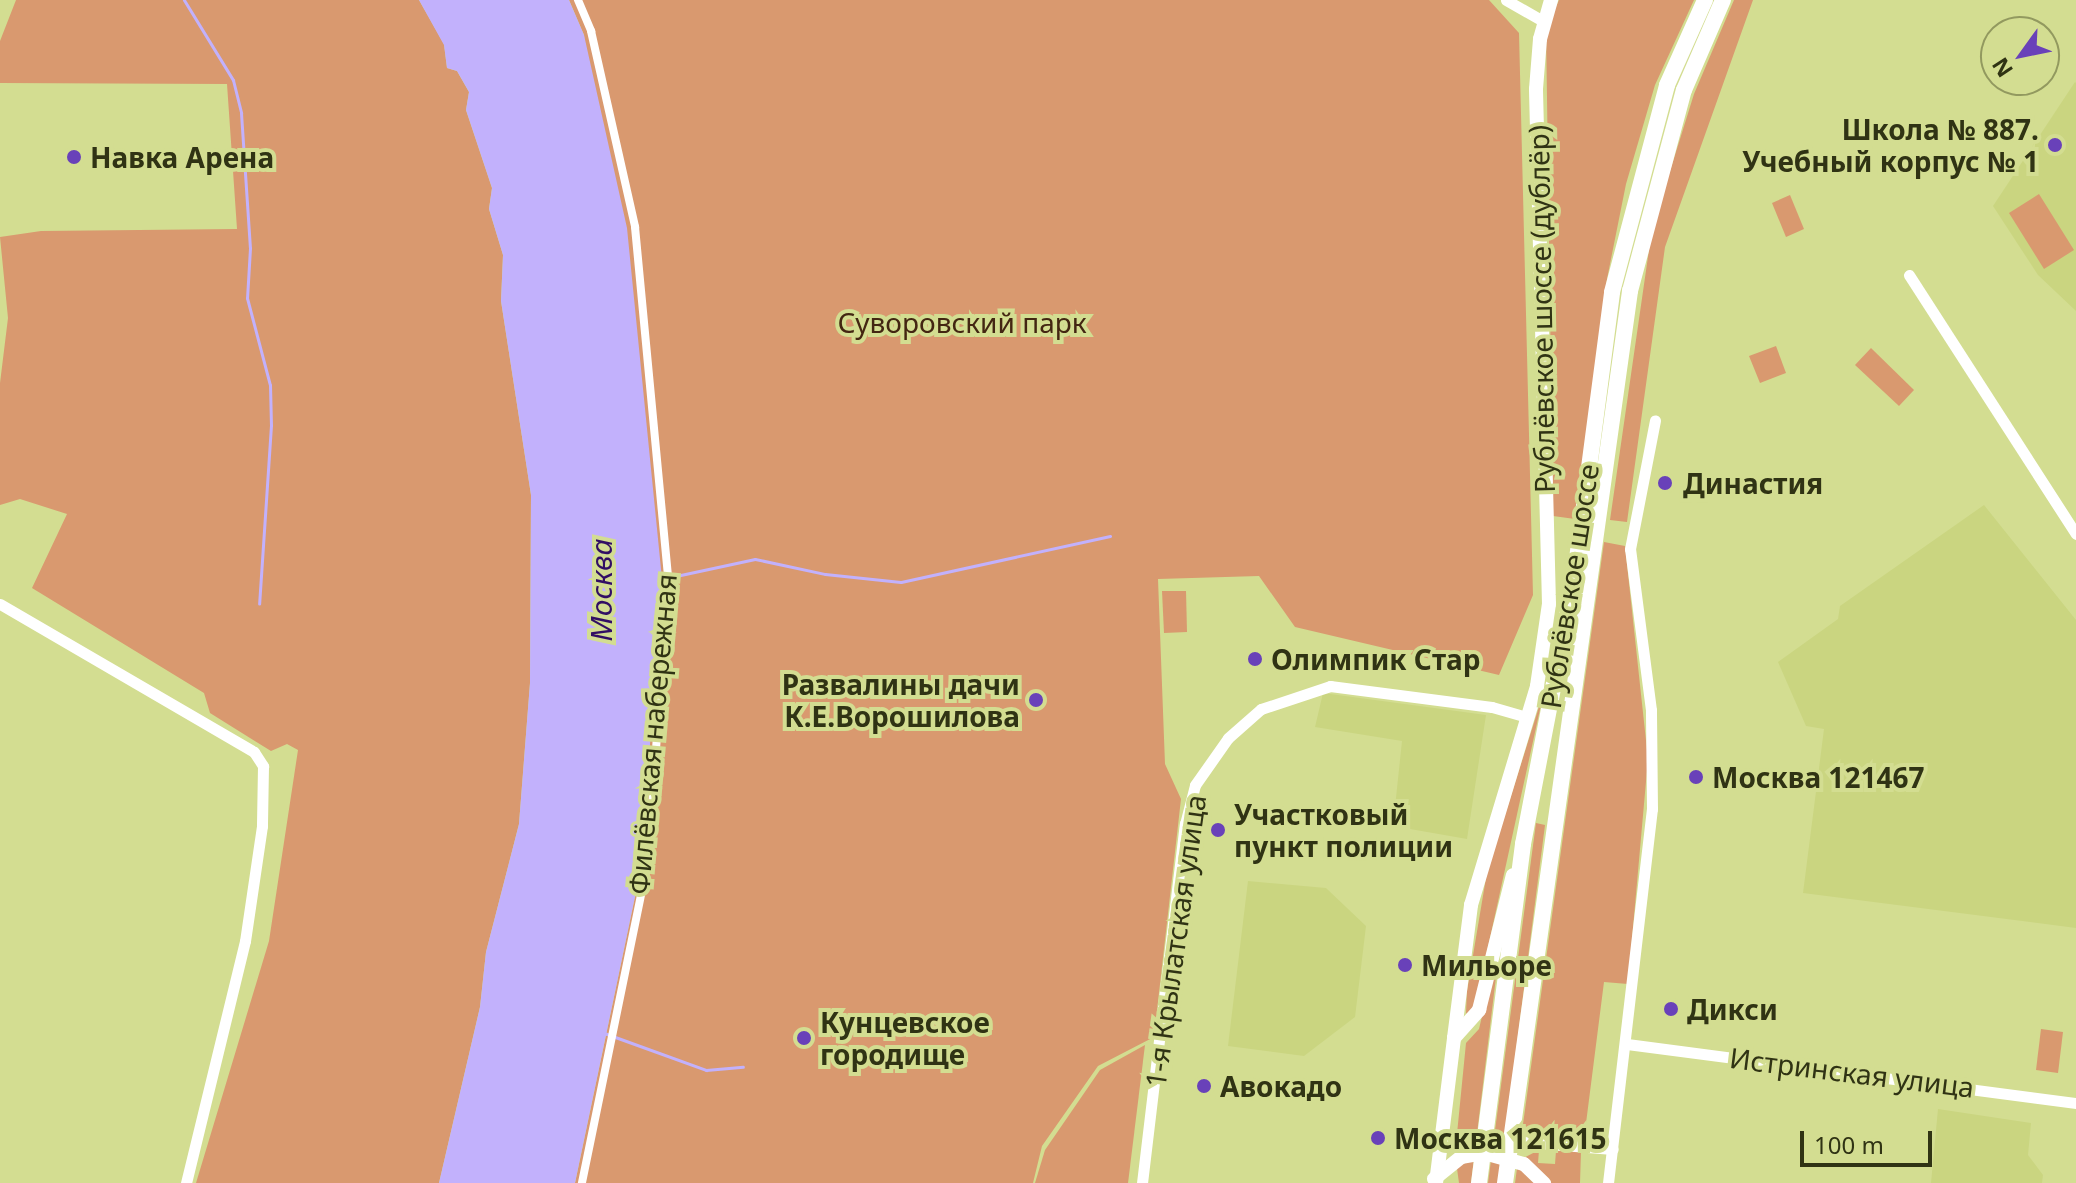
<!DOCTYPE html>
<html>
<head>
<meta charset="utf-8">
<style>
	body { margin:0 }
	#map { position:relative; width:2076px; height:1183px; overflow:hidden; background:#d3dd91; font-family:"Noto Sans",sans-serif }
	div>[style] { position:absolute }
	.built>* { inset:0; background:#cad580 }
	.green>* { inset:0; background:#d9996f }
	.water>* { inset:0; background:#c2b1fc }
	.stream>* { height:3px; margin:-1.5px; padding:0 1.5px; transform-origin:1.5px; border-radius:1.5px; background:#c2b1fc }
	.pedestrian>* { height:8px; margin:-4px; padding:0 4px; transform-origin:4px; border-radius:4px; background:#fff }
	.minor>* { height:11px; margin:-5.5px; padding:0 5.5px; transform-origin:5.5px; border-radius:5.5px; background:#fff }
	.tertiary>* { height:14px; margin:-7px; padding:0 7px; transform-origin:7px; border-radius:7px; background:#fff }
	.secondary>* { height:14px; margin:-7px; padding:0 7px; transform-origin:7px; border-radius:7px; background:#fff }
	.primary>* { height:16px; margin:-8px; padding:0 8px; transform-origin:8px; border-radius:8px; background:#fff }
	.dots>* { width:22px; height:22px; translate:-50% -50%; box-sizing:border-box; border:4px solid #d3dd91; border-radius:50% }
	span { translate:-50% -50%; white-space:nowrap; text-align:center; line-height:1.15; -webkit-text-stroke:8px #d3dd91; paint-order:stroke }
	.poi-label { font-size:28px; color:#303314; font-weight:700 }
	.right { translate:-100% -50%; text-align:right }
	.left { translate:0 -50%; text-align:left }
	.street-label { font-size:28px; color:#303314 }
	.park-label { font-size:28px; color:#432612 }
	.water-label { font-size:30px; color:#310e64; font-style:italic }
	.north { position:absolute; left:1980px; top:16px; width:80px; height:80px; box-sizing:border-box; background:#d3dd91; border:2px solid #92995f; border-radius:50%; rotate:237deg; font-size:22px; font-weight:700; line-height:32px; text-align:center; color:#303314 }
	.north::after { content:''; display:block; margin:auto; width:28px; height:36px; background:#6941b9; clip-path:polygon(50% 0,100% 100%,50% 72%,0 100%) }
	.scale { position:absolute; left:1800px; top:1131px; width:132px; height:36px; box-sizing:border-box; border:4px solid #303314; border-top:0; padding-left:10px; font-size:24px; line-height:28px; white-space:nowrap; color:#303314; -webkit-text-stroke:6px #d3dd91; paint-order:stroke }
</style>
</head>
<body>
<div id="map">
	<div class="built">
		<div style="clip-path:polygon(2075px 82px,2076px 83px,2076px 311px,2038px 275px,1993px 206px)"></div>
		<div style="clip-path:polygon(1984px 505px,2076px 620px,2076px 928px,1803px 893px,1824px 729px,1806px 726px,1778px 662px,1838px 619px,1840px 606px)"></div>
		<div style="clip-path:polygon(1323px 693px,1486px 715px,1467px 839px,1393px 826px,1402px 741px,1315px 727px)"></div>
		<div style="clip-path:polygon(1248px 881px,1326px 888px,1366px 926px,1355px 1017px,1304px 1056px,1228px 1046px)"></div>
		<div style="clip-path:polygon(1938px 1109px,2031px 1123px,2028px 1155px,2043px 1175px,2042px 1183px,1931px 1183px)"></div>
	</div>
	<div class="green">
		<div style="clip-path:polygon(16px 0,419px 0,444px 44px,447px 68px,457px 71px,469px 92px,466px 110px,492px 188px,489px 209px,503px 255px,501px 301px,531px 495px,530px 683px,519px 824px,486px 952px,480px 1007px,439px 1183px,196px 1183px,269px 941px,298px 750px,287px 744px,271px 751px,210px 713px,204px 693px,32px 588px,67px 514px,20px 499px,0 505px,0 383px,8px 318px,0 237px,41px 231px,237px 229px,227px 84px,0 83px,0 41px)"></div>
		<div style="clip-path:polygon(569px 0,1489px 0,1519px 33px,1533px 595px,1499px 675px,1295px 627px,1259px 576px,1158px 579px,1165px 764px,1181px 799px,1154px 1037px,1098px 1066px,1042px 1146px,1033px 1183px,575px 1183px,641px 868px,584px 35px)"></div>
		<div style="clip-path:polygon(1559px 0,1694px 0,1655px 85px,1626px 184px,1607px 279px,1575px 519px,1553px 516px,1546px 29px)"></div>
		<div style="clip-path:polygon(1734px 0,1753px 0,1665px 247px,1627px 522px,1610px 520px,1652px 229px,1694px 94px)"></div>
		<div style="clip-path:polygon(2039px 194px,2074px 250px,2044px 269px,2009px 213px)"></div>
		<div style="clip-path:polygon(1790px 195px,1804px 229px,1786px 237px,1772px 203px)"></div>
		<div style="clip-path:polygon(1776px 346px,1786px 373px,1760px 383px,1749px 356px)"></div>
		<div style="clip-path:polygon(1871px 348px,1914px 390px,1899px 406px,1855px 365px)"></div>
		<div style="clip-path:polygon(1604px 542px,1625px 546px,1648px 759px,1628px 984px,1604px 982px,1584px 1139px,1534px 1134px,1523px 1124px)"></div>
		<div style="clip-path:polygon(1162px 591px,1186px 591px,1187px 632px,1164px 633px)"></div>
		<div style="clip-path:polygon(1544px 691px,1476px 1002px,1470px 1016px,1466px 1013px,1467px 991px,1487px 872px)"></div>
		<div style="clip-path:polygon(1536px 823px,1545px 825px,1499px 1183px,1488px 1183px)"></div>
		<div style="clip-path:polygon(1501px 936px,1471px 1183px,1459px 1183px,1455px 1154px,1466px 1043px,1479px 1029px)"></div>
		<div style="clip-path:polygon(2041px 1029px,2063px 1032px,2058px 1073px,2036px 1070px)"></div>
		<div style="clip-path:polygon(1145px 1045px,1128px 1183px,1035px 1183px,1045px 1150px,1100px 1070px)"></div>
		<div style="clip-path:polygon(1539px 1150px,1538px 1163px,1555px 1164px,1556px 1151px,1581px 1151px,1580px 1183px,1515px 1183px,1518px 1161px)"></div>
	</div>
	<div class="water">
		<div style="clip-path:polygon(419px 0,569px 0,584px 35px,627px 228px,662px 579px,641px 868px,575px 1183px,439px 1183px,480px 1007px,486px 952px,519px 824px,530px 683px,531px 495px,501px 301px,503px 255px,489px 209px,492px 188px,466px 110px,469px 92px,457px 71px,447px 68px,444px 45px)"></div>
	</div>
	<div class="stream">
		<div style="left:184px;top:0;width:94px;rotate:58.5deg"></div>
		<div style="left:233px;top:80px;width:34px;rotate:76deg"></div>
		<div style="left:241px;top:113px;width:135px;rotate:86.2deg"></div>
		<div style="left:250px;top:248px;width:50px;rotate:93.4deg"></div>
		<div style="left:247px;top:298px;width:90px;rotate:75.2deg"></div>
		<div style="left:270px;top:385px;width:40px;rotate:88.6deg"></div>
		<div style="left:271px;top:425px;width:179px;rotate:93.8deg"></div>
		<div style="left:662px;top:579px;width:95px;rotate:-12.1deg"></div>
		<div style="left:755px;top:559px;width:72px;rotate:12.1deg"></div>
		<div style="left:825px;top:574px;width:76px;rotate:6deg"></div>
		<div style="left:901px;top:582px;width:214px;rotate:-12.4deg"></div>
		<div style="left:604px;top:1033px;width:109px;rotate:19.9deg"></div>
		<div style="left:706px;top:1070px;width:37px;rotate:-5deg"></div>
	</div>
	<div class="pedestrian">
		<div style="left:578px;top:0;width:34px;rotate:67deg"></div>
		<div style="left:591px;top:31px;width:201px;rotate:77.3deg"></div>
		<div style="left:635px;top:227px;width:353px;rotate:84.6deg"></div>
		<div style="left:668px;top:578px;width:284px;rotate:94deg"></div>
		<div style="left:648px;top:861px;width:329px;rotate:101.6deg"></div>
	</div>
	<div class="minor">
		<div style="left:1506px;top:0;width:43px;rotate:29.6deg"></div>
		<div style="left:1909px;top:275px;width:308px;rotate:57.2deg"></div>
		<div style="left:0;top:604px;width:294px;rotate:30.2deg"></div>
		<div style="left:254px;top:752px;width:17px;rotate:57deg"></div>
		<div style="left:263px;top:766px;width:60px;rotate:91deg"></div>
		<div style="left:262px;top:826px;width:116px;rotate:98.4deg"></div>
		<div style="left:245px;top:941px;width:249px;rotate:103.7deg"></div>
		<div style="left:1627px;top:1044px;width:453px;rotate:7.5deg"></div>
		<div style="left:1511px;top:1141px;width:102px;rotate:4.5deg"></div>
		<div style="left:1142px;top:1183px;width:362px;rotate:-83.2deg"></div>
		<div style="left:1185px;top:824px;width:40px;rotate:-75.6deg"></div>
		<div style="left:1195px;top:785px;width:57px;rotate:-54.9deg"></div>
		<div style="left:1228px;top:738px;width:44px;rotate:-41.3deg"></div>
		<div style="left:1261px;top:709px;width:73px;rotate:-18.4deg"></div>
		<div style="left:1330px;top:686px;width:163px;rotate:7.4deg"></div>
		<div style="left:1492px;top:707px;width:37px;rotate:16deg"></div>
		<div style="left:1608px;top:1183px;width:377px;rotate:-83.3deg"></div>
		<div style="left:1652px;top:809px;width:99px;rotate:-90.6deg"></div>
		<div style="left:1651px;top:710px;width:162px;rotate:-97.4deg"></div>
		<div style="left:1630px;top:549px;width:131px;rotate:-79deg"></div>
	</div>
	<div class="tertiary">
		<div style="left:1454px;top:1038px;width:134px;rotate:-82.7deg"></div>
		<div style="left:1471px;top:905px;width:229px;rotate:-73.2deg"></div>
		<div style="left:1537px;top:686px;width:83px;rotate:-81.7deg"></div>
		<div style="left:1549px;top:604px;width:515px;rotate:-91.45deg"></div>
		<div style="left:1536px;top:89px;width:50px;rotate:-85.4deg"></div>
		<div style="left:1540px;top:39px;width:41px;rotate:-74.2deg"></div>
	</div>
	<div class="secondary">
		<div style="left:1434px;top:1179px;width:35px;rotate:-39deg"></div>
		<div style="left:1461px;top:1157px;width:23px;rotate:-10deg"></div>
		<div style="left:1484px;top:1153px;width:41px;rotate:15.4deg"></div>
		<div style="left:1524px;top:1164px;width:28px;rotate:44deg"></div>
		<div style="left:1436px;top:1183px;width:146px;rotate:-82.9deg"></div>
		<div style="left:1454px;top:1038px;width:38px;rotate:-48deg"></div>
		<div style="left:1479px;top:1010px;width:139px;rotate:-75.9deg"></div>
	</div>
	<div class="primary">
		<div style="left:1479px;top:1183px;width:342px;rotate:-82.6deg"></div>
		<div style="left:1523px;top:844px;width:275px;rotate:-79.1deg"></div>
		<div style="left:1575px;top:574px;width:284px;rotate:-82.5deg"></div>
		<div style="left:1612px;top:292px;width:214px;rotate:-75.1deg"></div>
		<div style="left:1667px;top:85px;width:93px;rotate:-65.9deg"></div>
		<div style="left:1505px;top:1183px;width:901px;rotate:-82.02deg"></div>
		<div style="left:1630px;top:291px;width:208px;rotate:-75deg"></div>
		<div style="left:1684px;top:90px;width:98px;rotate:-66.6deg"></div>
	</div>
	<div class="dots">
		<div style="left:2055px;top:145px;background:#6941b9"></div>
		<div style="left:74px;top:157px;background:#6941b9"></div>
		<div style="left:1665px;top:483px;background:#6941b9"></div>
		<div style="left:1255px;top:659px;background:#6941b9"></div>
		<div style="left:1036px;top:700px;background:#6941b9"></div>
		<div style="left:1696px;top:777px;background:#6941b9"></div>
		<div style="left:1218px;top:830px;background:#6941b9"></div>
		<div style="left:1405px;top:965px;background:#6941b9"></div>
		<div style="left:1671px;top:1009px;background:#6941b9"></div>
		<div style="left:804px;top:1038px;background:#6941b9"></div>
		<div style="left:1204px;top:1086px;background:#6941b9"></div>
		<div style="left:1378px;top:1138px;background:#6941b9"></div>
	</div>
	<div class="poi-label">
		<span class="right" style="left:2039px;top:145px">Школа № 887.<br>Учебный корпус № 1</span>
		<span class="left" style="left:90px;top:157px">Навка Арена</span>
		<span class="left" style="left:1683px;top:483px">Династия</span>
		<span class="left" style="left:1271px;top:659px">Олимпик Стар</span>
		<span class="right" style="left:1020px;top:700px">Развалины дачи<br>К.Е.Ворошилова</span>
		<span class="left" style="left:1712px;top:777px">Москва 121467</span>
		<span class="left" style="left:1234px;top:830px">Участковый<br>пункт полиции</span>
		<span class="left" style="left:1421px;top:965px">Мильоре</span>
		<span class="left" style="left:1687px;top:1009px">Дикси</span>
		<span class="left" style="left:820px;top:1038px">Кунцевское<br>городище</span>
		<span class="left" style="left:1220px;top:1086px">Авокадо</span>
		<span class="left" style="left:1394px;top:1138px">Москва 121615</span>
	</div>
	<div class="street-label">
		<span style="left:1541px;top:309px;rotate:-91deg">Рублёвское шоссе (дублёр)</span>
		<span style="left:1569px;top:586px;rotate:-81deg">Рублёвское шоссе</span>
		<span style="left:652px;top:734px;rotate:-85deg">Филёвская набережная</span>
		<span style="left:1175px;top:941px;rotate:-82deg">1-я Крылатская улица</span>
		<span style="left:1852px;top:1072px;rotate:7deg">Истринская улица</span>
	</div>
	<div class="park-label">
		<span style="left:962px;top:322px">Суворовский парк</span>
	</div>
	<div class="water-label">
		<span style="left:601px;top:590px;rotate:-90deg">Москва</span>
	</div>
	<div class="north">N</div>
	<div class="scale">100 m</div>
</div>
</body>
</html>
